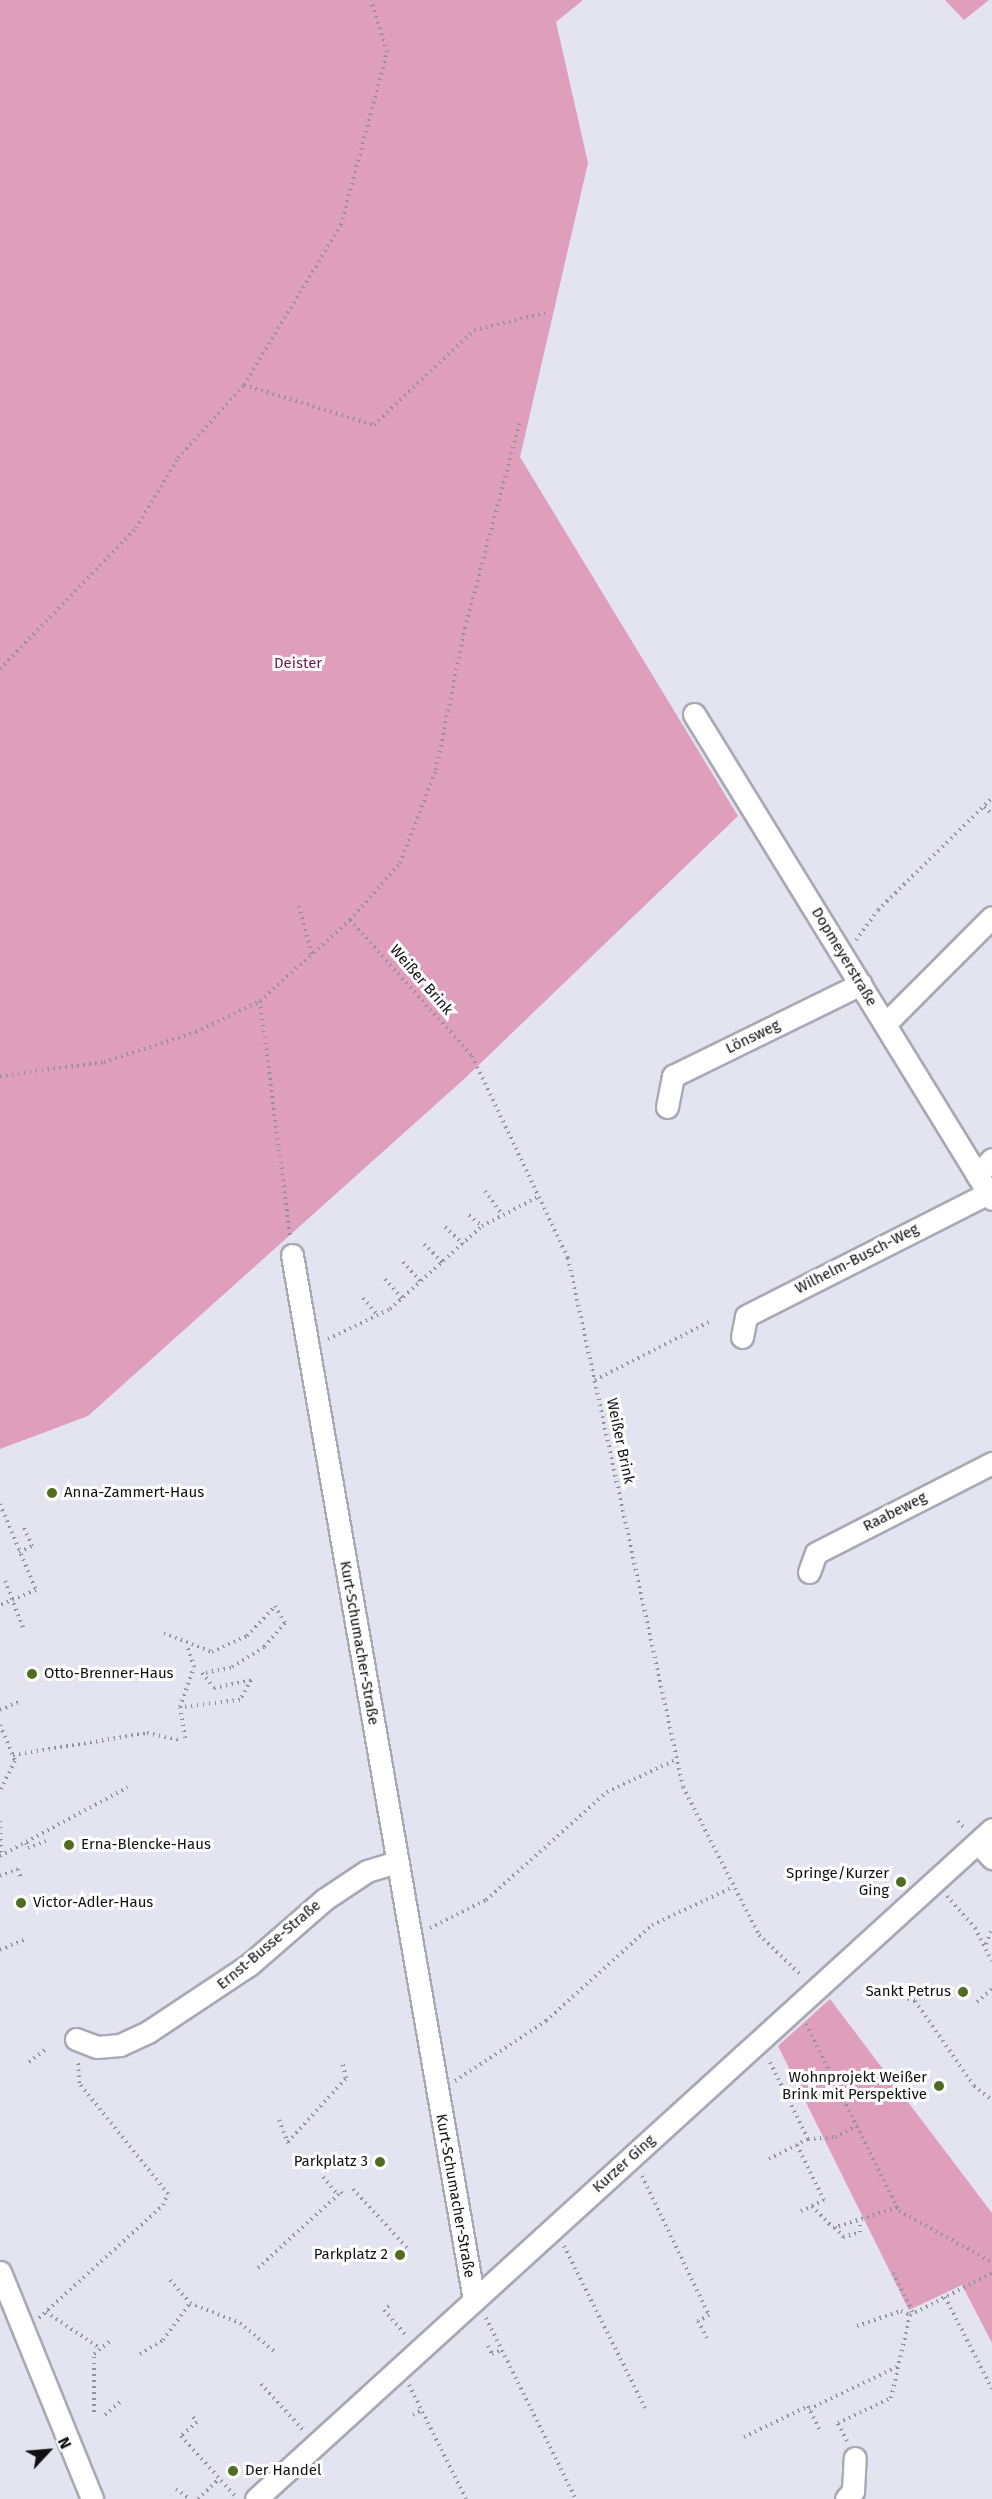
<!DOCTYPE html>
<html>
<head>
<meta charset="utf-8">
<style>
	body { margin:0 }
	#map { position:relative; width:992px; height:2499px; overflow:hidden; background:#e4e3f0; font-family:"Fira Sans",sans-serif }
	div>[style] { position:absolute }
	.green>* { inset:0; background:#e09ebd }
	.path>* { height:4px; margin-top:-2px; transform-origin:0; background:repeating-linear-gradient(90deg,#93929c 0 1.5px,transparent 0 6px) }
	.roads { filter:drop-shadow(2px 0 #a9a9b5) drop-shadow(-2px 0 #a9a9b5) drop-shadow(0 2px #a9a9b5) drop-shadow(0 -2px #a9a9b5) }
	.minor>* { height:21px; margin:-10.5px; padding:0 10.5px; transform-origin:10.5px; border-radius:10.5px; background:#fff }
	.dots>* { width:16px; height:16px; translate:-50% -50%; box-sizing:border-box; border:3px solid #fff; border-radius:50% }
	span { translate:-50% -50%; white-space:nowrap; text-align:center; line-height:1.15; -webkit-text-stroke:6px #fff; paint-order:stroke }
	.park-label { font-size:15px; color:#781750 }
	.street-label { font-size:15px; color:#101014 }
	.poi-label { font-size:15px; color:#101014 }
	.left { translate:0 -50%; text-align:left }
	.right { translate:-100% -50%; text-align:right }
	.north { position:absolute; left:18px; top:2421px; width:60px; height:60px; -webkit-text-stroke:4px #fff; paint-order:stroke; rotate:64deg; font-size:16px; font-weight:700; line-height:24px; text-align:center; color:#101014 }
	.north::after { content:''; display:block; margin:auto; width:21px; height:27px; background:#101014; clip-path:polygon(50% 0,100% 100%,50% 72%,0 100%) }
</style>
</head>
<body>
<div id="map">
	<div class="green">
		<div style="clip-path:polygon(0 0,583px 0,556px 22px,588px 163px,520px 457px,738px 816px,463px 1080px,88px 1416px,0 1449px)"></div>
		<div style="clip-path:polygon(945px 0,989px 0,964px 20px)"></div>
		<div style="clip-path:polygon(830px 1999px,992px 2213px,992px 2343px,962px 2285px,909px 2310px,778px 2046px)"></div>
	</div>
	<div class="path">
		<div style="left:244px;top:385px;width:136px;rotate:17.1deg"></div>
		<div style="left:374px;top:425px;width:138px;rotate:-43.5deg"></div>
		<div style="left:474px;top:330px;width:73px;rotate:-13.5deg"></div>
		<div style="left:0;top:669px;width:196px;rotate:-46deg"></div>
		<div style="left:136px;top:528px;width:82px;rotate:-59deg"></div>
		<div style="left:178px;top:458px;width:98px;rotate:-47.9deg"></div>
		<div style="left:244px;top:385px;width:187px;rotate:-58.8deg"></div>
		<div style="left:341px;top:225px;width:179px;rotate:-75.1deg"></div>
		<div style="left:387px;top:52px;width:54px;rotate:-107.1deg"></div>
		<div style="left:984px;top:807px;width:11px;rotate:41deg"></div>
		<div style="left:299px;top:906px;width:52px;rotate:75.4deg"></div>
		<div style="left:350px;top:920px;width:183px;rotate:48.1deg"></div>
		<div style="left:472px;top:1056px;width:224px;rotate:64.6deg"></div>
		<div style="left:568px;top:1258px;width:541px;rotate:77.74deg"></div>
		<div style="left:683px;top:1787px;width:166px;rotate:62.8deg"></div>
		<div style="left:759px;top:1935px;width:58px;rotate:43.6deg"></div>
		<div style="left:856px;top:940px;width:37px;rotate:-54deg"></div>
		<div style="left:878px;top:910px;width:160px;rotate:-44.5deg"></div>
		<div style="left:260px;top:1001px;width:237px;rotate:82.7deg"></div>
		<div style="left:0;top:1076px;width:105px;rotate:-7.7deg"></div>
		<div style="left:104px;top:1062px;width:97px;rotate:-18.1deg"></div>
		<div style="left:196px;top:1032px;width:71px;rotate:-25.8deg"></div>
		<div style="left:260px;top:1001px;width:121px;rotate:-42deg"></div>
		<div style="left:350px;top:920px;width:76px;rotate:-48.7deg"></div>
		<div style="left:400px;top:863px;width:100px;rotate:-68.8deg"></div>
		<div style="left:436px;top:770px;width:145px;rotate:-78.5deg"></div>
		<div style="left:465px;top:628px;width:214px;rotate:-75.1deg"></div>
		<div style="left:485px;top:1191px;width:27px;rotate:54deg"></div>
		<div style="left:469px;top:1215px;width:17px;rotate:40deg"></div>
		<div style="left:445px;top:1227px;width:25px;rotate:43deg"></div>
		<div style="left:424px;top:1244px;width:27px;rotate:45deg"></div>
		<div style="left:403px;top:1262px;width:28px;rotate:48deg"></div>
		<div style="left:385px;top:1279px;width:28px;rotate:49deg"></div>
		<div style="left:363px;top:1298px;width:23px;rotate:50deg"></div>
		<div style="left:328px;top:1339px;width:69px;rotate:-25.8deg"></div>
		<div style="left:390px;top:1309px;width:124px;rotate:-42.1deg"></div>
		<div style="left:482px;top:1226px;width:63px;rotate:-27.4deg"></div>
		<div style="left:595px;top:1380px;width:130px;rotate:-27deg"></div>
		<div style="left:0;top:1504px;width:93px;rotate:67.3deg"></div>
		<div style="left:36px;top:1590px;width:39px;rotate:157deg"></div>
		<div style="left:19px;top:1552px;width:14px;rotate:-25deg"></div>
		<div style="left:32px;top:1546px;width:22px;rotate:-114deg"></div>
		<div style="left:5px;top:1581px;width:53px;rotate:68.8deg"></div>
		<div style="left:164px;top:1633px;width:52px;rotate:21.6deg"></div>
		<div style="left:212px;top:1652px;width:38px;rotate:-25deg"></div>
		<div style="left:247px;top:1636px;width:41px;rotate:-47deg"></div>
		<div style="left:275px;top:1606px;width:20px;rotate:60deg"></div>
		<div style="left:285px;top:1623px;width:32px;rotate:131deg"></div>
		<div style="left:264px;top:1647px;width:39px;rotate:148deg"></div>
		<div style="left:231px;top:1668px;width:29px;rotate:170deg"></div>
		<div style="left:202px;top:1673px;width:19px;rotate:51deg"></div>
		<div style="left:214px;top:1688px;width:38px;rotate:-12deg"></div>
		<div style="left:251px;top:1680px;width:23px;rotate:119deg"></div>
		<div style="left:240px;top:1700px;width:60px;rotate:173.3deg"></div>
		<div style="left:0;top:1710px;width:23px;rotate:-23deg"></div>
		<div style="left:0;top:1725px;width:39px;rotate:67deg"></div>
		<div style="left:15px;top:1761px;width:33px;rotate:117deg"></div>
		<div style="left:185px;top:1738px;width:31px;rotate:-99deg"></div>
		<div style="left:180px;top:1707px;width:42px;rotate:-70.7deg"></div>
		<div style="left:194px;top:1667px;width:22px;rotate:-108deg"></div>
		<div style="left:13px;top:1755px;width:136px;rotate:-9.3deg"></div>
		<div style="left:147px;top:1733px;width:33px;rotate:12deg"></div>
		<div style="left:0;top:1821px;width:34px;rotate:87deg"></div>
		<div style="left:958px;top:1821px;width:11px;rotate:49deg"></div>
		<div style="left:26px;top:1843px;width:5px;rotate:68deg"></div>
		<div style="left:28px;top:1848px;width:19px;rotate:-21deg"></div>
		<div style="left:0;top:1856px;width:145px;rotate:-28.3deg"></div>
		<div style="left:0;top:1876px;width:19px;rotate:-21deg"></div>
		<div style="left:18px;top:1869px;width:9px;rotate:72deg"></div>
		<div style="left:947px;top:1896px;width:43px;rotate:48.8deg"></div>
		<div style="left:975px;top:1928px;width:37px;rotate:63deg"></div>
		<div style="left:430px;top:1928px;width:63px;rotate:-26.6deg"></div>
		<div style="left:486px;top:1900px;width:162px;rotate:-41.8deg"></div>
		<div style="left:607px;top:1792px;width:77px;rotate:-25.2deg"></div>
		<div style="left:986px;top:1944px;width:17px;rotate:-69deg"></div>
		<div style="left:0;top:1950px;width:30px;rotate:-23deg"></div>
		<div style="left:885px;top:1991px;width:32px;rotate:18deg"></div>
		<div style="left:915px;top:2001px;width:103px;rotate:55.2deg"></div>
		<div style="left:974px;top:2086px;width:23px;rotate:38deg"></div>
		<div style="left:977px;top:2002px;width:20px;rotate:-41deg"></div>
		<div style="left:806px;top:2024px;width:209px;rotate:63.6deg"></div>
		<div style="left:899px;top:2211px;width:106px;rotate:28.7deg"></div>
		<div style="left:29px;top:2062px;width:23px;rotate:-38deg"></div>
		<div style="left:455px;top:2081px;width:109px;rotate:-33.4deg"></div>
		<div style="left:546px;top:2021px;width:143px;rotate:-42.2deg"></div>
		<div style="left:652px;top:1925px;width:89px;rotate:-25.1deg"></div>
		<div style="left:279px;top:2120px;width:25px;rotate:69deg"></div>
		<div style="left:808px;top:2139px;width:27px;rotate:-4deg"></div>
		<div style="left:835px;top:2137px;width:25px;rotate:-27deg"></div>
		<div style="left:288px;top:2142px;width:86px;rotate:-47.8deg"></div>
		<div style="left:346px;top:2078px;width:17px;rotate:-103deg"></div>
		<div style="left:797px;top:2145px;width:61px;rotate:63.9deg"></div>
		<div style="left:824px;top:2200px;width:30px;rotate:154deg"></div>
		<div style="left:769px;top:2159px;width:44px;rotate:-27.1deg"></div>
		<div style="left:808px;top:2139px;width:88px;rotate:-116.3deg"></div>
		<div style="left:642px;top:2176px;width:154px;rotate:64.3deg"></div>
		<div style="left:709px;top:2315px;width:13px;rotate:151deg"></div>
		<div style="left:698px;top:2321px;width:19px;rotate:62deg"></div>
		<div style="left:323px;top:2177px;width:23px;rotate:50deg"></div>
		<div style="left:353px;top:2189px;width:80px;rotate:47.5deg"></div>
		<div style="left:812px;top:2206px;width:30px;rotate:46deg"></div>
		<div style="left:833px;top:2228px;width:68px;rotate:-17.9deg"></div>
		<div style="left:835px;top:2227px;width:13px;rotate:51deg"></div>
		<div style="left:843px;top:2237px;width:18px;rotate:-16deg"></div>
		<div style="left:860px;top:2232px;width:12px;rotate:-90deg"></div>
		<div style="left:564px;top:2246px;width:181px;rotate:63.4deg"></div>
		<div style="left:258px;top:2268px;width:113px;rotate:-42.5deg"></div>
		<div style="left:341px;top:2192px;width:6px;rotate:51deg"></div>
		<div style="left:893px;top:2273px;width:45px;rotate:63.4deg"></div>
		<div style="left:170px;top:2280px;width:30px;rotate:49deg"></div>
		<div style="left:190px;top:2303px;width:54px;rotate:21.8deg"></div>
		<div style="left:240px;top:2323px;width:45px;rotate:39.6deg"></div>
		<div style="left:945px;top:2297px;width:103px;rotate:62.9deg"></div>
		<div style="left:389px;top:2306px;width:6px;rotate:141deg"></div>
		<div style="left:384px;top:2310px;width:33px;rotate:49deg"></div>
		<div style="left:46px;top:2312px;width:66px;rotate:33.9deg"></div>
		<div style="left:39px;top:2318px;width:168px;rotate:-42.3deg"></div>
		<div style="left:163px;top:2205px;width:12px;rotate:-66deg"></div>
		<div style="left:168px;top:2194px;width:142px;rotate:-128.7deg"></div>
		<div style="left:79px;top:2083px;width:21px;rotate:-93deg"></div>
		<div style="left:486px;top:2318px;width:202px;rotate:63.6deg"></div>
		<div style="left:857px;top:2326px;width:46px;rotate:-18.8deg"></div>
		<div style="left:901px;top:2311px;width:10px;rotate:24deg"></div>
		<div style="left:910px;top:2315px;width:92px;rotate:-27.1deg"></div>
		<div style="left:488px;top:2346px;width:9px;rotate:63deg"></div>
		<div style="left:492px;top:2354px;width:10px;rotate:-24deg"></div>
		<div style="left:140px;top:2354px;width:27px;rotate:-31deg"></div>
		<div style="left:163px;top:2340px;width:46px;rotate:-53.9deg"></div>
		<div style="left:261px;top:2384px;width:62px;rotate:47.6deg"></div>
		<div style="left:409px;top:2385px;width:127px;rotate:63.4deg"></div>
		<div style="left:809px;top:2409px;width:98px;rotate:-25.5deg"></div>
		<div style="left:94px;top:2412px;width:58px;rotate:-90deg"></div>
		<div style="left:94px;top:2354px;width:22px;rotate:-39deg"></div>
		<div style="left:105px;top:2415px;width:21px;rotate:-41deg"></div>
		<div style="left:413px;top:2415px;width:10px;rotate:-29deg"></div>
		<div style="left:193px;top:2417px;width:6px;rotate:51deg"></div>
		<div style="left:197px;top:2422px;width:21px;rotate:139deg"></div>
		<div style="left:181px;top:2436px;width:81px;rotate:48deg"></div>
		<div style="left:744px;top:2437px;width:71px;rotate:-25.8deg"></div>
		<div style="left:808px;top:2406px;width:28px;rotate:64deg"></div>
		<div style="left:847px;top:2441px;width:20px;rotate:-117deg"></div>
		<div style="left:838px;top:2423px;width:59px;rotate:-25.3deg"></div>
		<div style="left:891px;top:2398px;width:85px;rotate:-77.1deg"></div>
		<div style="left:176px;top:2489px;width:17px;rotate:36deg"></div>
		<div style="left:198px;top:2499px;width:29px;rotate:-44deg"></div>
	</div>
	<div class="roads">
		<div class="minor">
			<div style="left:694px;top:714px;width:569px;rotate:58.43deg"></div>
			<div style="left:885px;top:1024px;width:151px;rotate:-45deg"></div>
			<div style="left:667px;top:1107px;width:32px;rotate:-79deg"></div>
			<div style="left:673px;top:1076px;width:209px;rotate:-26.1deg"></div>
			<div style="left:977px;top:1175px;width:22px;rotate:-47deg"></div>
			<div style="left:292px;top:1255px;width:1061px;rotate:80.12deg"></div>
			<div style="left:742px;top:1337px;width:21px;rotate:-79deg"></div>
			<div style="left:746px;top:1316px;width:271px;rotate:-26.9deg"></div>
			<div style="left:809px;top:1572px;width:20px;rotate:-70deg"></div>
			<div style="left:816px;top:1553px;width:198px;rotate:-27.1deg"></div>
			<div style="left:978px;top:1843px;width:21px;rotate:47deg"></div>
			<div style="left:76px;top:2039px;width:22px;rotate:21deg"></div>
			<div style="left:97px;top:2047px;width:23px;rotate:-5deg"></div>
			<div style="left:120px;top:2045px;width:31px;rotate:-25deg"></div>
			<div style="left:148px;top:2032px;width:121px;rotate:-33.6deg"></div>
			<div style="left:249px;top:1965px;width:101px;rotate:-41deg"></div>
			<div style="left:325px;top:1899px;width:50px;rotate:-33.7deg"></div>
			<div style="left:367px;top:1871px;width:31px;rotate:-17deg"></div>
			<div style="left:0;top:2272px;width:245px;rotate:67.9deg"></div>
			<div style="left:256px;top:2499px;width:995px;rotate:-42.31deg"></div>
			<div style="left:846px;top:2499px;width:11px;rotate:-49deg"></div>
			<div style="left:853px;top:2491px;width:33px;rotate:-87deg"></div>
		</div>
	</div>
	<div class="dots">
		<div style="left:52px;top:1493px;background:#4f6c21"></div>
		<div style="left:32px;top:1674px;background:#4f6c21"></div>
		<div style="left:69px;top:1845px;background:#4f6c21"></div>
		<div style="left:901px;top:1882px;background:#4f6c21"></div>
		<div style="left:21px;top:1903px;background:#4f6c21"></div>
		<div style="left:963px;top:1992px;background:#4f6c21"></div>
		<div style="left:939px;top:2086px;background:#4f6c21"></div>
		<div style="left:380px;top:2162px;background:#4f6c21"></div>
		<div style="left:400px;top:2255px;background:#4f6c21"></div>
		<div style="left:233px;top:2471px;background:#4f6c21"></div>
	</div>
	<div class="park-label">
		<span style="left:298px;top:664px">Deister</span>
	</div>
	<div class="street-label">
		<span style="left:844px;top:957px;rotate:59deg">Dopmeyerstraße</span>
		<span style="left:421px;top:980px;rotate:49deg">Weißer Brink</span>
		<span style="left:753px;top:1037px;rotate:-26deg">Lönsweg</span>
		<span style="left:857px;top:1259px;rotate:-27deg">Wilhelm-Busch-Weg</span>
		<span style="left:620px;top:1441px;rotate:78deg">Weißer Brink</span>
		<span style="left:895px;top:1512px;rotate:-27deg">Raabeweg</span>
		<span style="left:359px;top:1643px;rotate:80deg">Kurt-Schumacher-Straße</span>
		<span style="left:269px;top:1945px;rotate:-40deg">Ernst-Busse-Straße</span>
		<span style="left:624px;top:2164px;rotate:-42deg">Kurzer Ging</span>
		<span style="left:455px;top:2196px;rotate:80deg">Kurt-Schumacher-Straße</span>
	</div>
	<div class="poi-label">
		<span class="left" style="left:64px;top:1493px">Anna-Zammert-Haus</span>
		<span class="left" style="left:44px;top:1674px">Otto-Brenner-Haus</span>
		<span class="left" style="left:81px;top:1845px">Erna-Blencke-Haus</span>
		<span class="right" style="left:889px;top:1882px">Springe/Kurzer<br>Ging</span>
		<span class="left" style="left:33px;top:1903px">Victor-Adler-Haus</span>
		<span class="right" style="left:951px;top:1992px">Sankt Petrus</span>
		<span class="right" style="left:927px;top:2086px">Wohnprojekt Weißer<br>Brink mit Perspektive</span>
		<span class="right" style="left:368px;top:2162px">Parkplatz 3</span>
		<span class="right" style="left:388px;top:2255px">Parkplatz 2</span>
		<span class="left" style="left:245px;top:2471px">Der Handel</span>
	</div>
	<div class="north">N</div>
</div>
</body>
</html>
